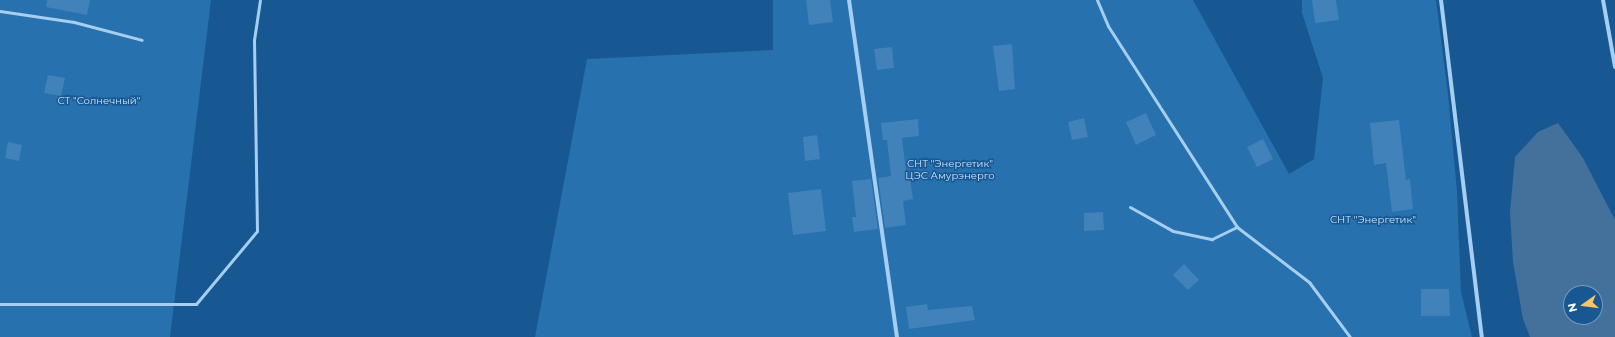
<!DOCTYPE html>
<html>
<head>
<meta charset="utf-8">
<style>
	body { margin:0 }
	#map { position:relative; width:1615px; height:337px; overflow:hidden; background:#175892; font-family:Montserrat,sans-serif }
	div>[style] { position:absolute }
	.green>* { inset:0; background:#2771ae }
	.water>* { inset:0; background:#43719b }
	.building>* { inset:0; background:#4082b9 }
	.lane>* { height:3px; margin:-1.5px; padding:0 1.5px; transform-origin:1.5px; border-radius:1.5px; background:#a6cef0 }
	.street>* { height:4px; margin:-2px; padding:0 2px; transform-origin:2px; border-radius:2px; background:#a6cef0 }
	span { translate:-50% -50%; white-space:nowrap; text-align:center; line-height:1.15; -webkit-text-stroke:3px #175892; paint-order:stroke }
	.park-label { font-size:10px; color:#cde6fb }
	.north { position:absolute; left:1563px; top:285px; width:40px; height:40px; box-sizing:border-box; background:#175892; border:1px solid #749bbe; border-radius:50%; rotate:256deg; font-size:11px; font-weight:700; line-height:16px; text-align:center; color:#fff }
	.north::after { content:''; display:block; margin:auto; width:14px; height:18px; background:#ffc465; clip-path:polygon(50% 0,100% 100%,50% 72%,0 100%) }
</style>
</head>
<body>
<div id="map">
	<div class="green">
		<div style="clip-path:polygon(0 0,211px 0,170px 337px,0 337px)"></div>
		<div style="clip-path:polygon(773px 0,1193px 0,1289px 174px,1314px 159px,1323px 78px,1302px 13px,1302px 0,1436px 0,1448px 94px,1457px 191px,1461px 292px,1472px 337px,535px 337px,587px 59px,773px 50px)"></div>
	</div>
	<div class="water">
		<div style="clip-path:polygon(evenodd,1558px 123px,1583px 158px,1615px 220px,1615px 337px,1530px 337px,1523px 319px,1513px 262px,1510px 212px,1515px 157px,1538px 132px,1558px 123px,1571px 293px,1595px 293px,1595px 317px,1571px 317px,1571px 293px)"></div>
	</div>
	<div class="building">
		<div style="clip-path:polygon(47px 0,90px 0,87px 15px,46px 7px)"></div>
		<div style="clip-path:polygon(806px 0,830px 0,833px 22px,809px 25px)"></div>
		<div style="clip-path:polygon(1312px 0,1336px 0,1339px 20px,1315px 23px)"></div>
		<div style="clip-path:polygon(1012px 44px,1015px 89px,999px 91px,993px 46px)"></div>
		<div style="clip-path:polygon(892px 47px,894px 68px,877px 70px,874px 49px)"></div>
		<div style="clip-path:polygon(48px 75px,65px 78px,61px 96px,44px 93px)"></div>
		<div style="clip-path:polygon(1146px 113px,1156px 135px,1136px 145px,1126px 122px)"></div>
		<div style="clip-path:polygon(1084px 118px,1088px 137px,1072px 140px,1068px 122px)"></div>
		<div style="clip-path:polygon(918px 119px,919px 136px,902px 138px,907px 179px,910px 179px,913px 199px,903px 201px,906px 225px,885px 228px,878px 178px,891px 176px,887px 140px,883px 140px,881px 123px)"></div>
		<div style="clip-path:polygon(1399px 120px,1406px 180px,1410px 179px,1413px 209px,1392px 212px,1386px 163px,1374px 165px,1370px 123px)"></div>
		<div style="clip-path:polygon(817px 135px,820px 159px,805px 161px,803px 137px)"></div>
		<div style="clip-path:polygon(1263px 139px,1273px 159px,1257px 167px,1247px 147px)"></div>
		<div style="clip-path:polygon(8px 142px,22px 145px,19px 161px,5px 158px)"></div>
		<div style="clip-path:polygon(871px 179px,878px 229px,854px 232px,852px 217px,856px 217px,852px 181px)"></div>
		<div style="clip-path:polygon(821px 189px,826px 231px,793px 235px,788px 193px)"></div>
		<div style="clip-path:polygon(1103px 212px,1104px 230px,1084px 231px,1084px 213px)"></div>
		<div style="clip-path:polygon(1184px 264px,1199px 280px,1188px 290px,1173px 275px)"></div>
		<div style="clip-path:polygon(1421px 289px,1449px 289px,1450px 316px,1421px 316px)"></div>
		<div style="clip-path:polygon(927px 304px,928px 310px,972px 306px,975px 320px,909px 329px,906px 307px)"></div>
	</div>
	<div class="lane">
		<div style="left:1097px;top:0;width:28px;rotate:67deg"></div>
		<div style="left:1108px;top:26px;width:239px;rotate:57.3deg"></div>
		<div style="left:1237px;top:227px;width:91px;rotate:37.4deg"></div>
		<div style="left:1309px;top:282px;width:69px;rotate:53.3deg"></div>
		<div style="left:0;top:11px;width:75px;rotate:8.5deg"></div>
		<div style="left:74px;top:22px;width:70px;rotate:14.8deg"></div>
		<div style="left:1130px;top:207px;width:49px;rotate:29.2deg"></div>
		<div style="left:1173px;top:231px;width:40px;rotate:12deg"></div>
		<div style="left:1212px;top:239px;width:28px;rotate:-26deg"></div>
		<div style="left:0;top:304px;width:196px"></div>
		<div style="left:196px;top:304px;width:95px;rotate:-50.1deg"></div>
		<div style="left:257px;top:231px;width:191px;rotate:-90.9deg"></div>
		<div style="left:254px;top:40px;width:40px;rotate:-81.5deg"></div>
	</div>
	<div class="street">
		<div style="left:849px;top:0;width:340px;rotate:81.9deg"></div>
		<div style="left:1441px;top:0;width:339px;rotate:83.1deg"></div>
		<div style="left:1603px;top:0;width:68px;rotate:79.8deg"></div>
	</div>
	<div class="park-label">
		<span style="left:99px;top:101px">СТ "Солнечный"</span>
		<span style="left:950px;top:169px">СНТ "Энергетик"<br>ЦЭС Амурэнерго</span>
		<span style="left:1373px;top:220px">СНТ "Энергетик"</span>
	</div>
	<div class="north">N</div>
</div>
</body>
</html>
